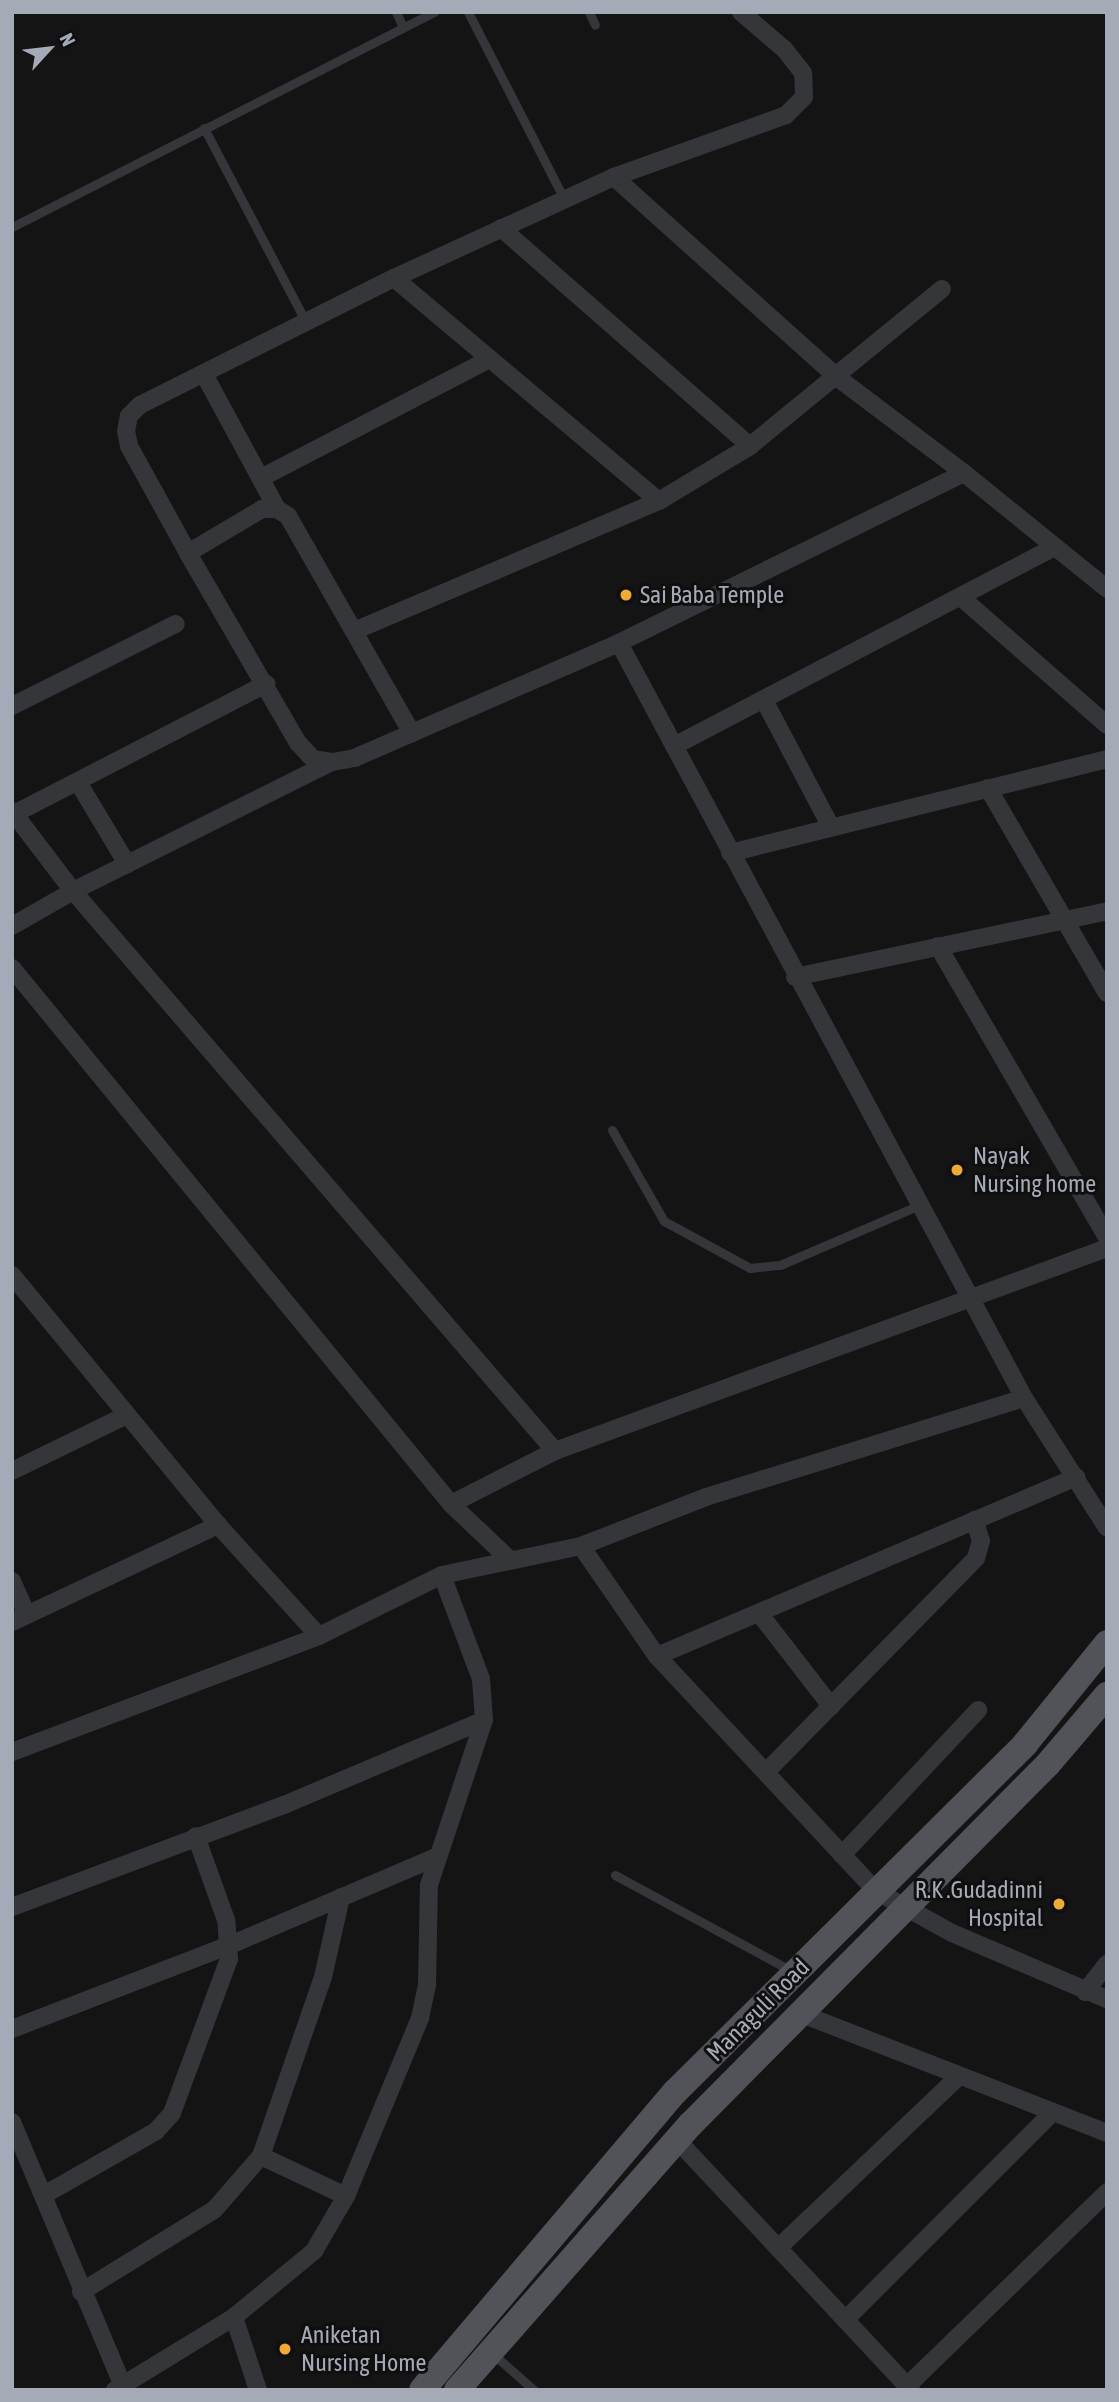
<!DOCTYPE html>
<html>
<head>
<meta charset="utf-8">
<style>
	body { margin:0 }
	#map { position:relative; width:1119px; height:2402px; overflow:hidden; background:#141415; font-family:"Asap Condensed",sans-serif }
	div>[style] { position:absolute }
	.service>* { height:9px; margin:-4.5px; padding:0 4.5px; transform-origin:4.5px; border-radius:4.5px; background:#35363a }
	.minor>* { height:18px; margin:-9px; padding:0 9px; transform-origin:9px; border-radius:9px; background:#35363a }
	.primary>* { height:26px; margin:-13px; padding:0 13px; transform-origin:13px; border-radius:13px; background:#515359 }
	.dots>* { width:19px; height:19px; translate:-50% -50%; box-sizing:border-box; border:4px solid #0f0f10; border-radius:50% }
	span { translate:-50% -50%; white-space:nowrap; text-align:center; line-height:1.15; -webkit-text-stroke:6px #0f0f10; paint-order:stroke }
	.poi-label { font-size:24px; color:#a5abb6 }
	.left { translate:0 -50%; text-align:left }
	.right { translate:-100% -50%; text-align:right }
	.street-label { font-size:24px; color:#a5abb6 }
	.frame { position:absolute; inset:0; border:14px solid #a5abb6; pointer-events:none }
	.north { position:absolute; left:14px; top:14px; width:70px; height:70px; -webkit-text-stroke:5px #0f0f10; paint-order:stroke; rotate:63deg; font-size:19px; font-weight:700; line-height:28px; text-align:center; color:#a5abb6 }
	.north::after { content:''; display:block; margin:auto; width:24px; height:32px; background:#a5abb6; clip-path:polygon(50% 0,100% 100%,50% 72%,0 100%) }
</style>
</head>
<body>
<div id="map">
	<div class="service">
		<div style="left:396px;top:12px;width:17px;rotate:65deg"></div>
		<div style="left:468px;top:12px;width:210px;rotate:62.8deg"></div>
		<div style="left:589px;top:12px;width:14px;rotate:65deg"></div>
		<div style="left:204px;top:128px;width:219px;rotate:62.3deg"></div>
		<div style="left:12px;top:227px;width:474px;rotate:-27deg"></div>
		<div style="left:612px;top:1130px;width:105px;rotate:60.3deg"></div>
		<div style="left:664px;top:1221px;width:98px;rotate:28.7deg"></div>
		<div style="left:750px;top:1268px;width:30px;rotate:-6deg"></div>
		<div style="left:780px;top:1265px;width:151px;rotate:-23.3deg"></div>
		<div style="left:615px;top:1875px;width:204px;rotate:28.5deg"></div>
		<div style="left:492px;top:2353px;width:56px;rotate:41.4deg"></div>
	</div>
	<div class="minor">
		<div style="left:614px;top:177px;width:301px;rotate:41.9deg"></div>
		<div style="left:838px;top:378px;width:158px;rotate:37deg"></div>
		<div style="left:964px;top:473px;width:385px;rotate:153.8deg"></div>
		<div style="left:619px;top:643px;width:857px;rotate:61.79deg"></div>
		<div style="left:1024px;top:1398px;width:154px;rotate:57.4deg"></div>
		<div style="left:501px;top:228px;width:331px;rotate:41.2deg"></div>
		<div style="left:394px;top:278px;width:346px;rotate:40.1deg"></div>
		<div style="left:204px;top:374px;width:153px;rotate:61.6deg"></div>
		<div style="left:964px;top:473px;width:184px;rotate:39deg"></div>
		<div style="left:261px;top:478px;width:258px;rotate:-27.5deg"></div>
		<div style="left:188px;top:553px;width:86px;rotate:-30.7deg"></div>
		<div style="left:262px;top:509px;width:15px"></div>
		<div style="left:277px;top:509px;width:13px;rotate:32deg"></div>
		<div style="left:288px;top:516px;width:250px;rotate:60.3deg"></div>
		<div style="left:963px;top:599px;width:191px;rotate:41.2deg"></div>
		<div style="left:354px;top:631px;width:332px;rotate:-23.1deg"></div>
		<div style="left:659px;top:501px;width:106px;rotate:-31.1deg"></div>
		<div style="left:750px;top:446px;width:248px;rotate:-39.3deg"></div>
		<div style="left:619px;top:643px;width:288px;rotate:156.5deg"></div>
		<div style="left:355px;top:758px;width:23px;rotate:170deg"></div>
		<div style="left:332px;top:762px;width:19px;rotate:-171deg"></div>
		<div style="left:313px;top:759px;width:22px;rotate:-133deg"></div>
		<div style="left:298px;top:743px;width:220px;rotate:-120.1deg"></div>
		<div style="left:188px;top:553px;width:122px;rotate:-118.9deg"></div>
		<div style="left:129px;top:446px;width:15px;rotate:-101deg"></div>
		<div style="left:126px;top:431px;width:15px;rotate:-79deg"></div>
		<div style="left:129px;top:416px;width:16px;rotate:-45deg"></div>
		<div style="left:140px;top:405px;width:284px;rotate:-26.6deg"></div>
		<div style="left:394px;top:278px;width:242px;rotate:-24.7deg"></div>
		<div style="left:614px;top:177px;width:183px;rotate:-19.8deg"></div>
		<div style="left:786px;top:115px;width:25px;rotate:-45deg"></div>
		<div style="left:804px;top:97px;width:24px;rotate:-92deg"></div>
		<div style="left:803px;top:73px;width:31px;rotate:-128deg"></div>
		<div style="left:784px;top:49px;width:57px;rotate:-139.3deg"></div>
		<div style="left:764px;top:700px;width:144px;rotate:62.2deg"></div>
		<div style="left:12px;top:706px;width:183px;rotate:-26.6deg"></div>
		<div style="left:674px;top:746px;width:430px;rotate:-27.6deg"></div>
		<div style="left:78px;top:782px;width:96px;rotate:59.1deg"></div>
		<div style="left:988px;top:788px;width:237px;rotate:59.9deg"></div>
		<div style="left:12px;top:811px;width:101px;rotate:52.7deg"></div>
		<div style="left:73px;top:891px;width:289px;rotate:-26.5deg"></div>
		<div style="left:14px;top:814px;width:284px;rotate:-27.3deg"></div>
		<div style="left:730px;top:853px;width:389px;rotate:-14deg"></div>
		<div style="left:12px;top:926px;width:70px;rotate:-29.8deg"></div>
		<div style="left:73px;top:891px;width:739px;rotate:49.28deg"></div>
		<div style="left:938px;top:946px;width:337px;rotate:59.9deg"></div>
		<div style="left:12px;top:968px;width:693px;rotate:50.68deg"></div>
		<div style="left:451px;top:1504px;width:81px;rotate:43.5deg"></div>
		<div style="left:795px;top:977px;width:319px;rotate:-11.9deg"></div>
		<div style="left:12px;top:1275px;width:324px;rotate:50.5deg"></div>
		<div style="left:218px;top:1525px;width:150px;rotate:47.7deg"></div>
		<div style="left:12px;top:1471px;width:128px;rotate:-26deg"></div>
		<div style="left:451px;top:1504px;width:117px;rotate:-27deg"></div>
		<div style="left:555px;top:1451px;width:588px;rotate:-20.19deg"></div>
		<div style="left:581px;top:1546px;width:134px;rotate:55.4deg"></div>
		<div style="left:657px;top:1656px;width:321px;rotate:47deg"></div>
		<div style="left:876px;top:1891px;width:87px;rotate:28.9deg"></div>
		<div style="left:952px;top:1933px;width:168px;rotate:23.1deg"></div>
		<div style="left:12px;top:1581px;width:37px;rotate:66deg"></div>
		<div style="left:759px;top:1613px;width:118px;rotate:52.3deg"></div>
		<div style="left:12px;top:1622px;width:228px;rotate:-25.2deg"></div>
		<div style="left:657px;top:1656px;width:456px;rotate:-23.1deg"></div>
		<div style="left:12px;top:1752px;width:328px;rotate:-20.7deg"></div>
		<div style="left:319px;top:1636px;width:137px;rotate:-26.4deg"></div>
		<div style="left:442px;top:1575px;width:142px;rotate:-11.8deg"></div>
		<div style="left:581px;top:1546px;width:134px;rotate:-21.4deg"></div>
		<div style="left:706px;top:1497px;width:333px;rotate:-17.3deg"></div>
		<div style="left:766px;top:1772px;width:300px;rotate:-45.5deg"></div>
		<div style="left:976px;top:1558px;width:18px;rotate:-74deg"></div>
		<div style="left:981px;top:1541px;width:22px;rotate:-108deg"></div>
		<div style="left:842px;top:1855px;width:199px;rotate:-46.8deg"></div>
		<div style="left:12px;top:1907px;width:290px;rotate:-20.6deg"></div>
		<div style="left:284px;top:1805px;width:217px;rotate:-23deg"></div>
		<div style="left:1085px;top:1992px;width:36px;rotate:-52deg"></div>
		<div style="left:802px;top:2014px;width:327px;rotate:21.3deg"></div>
		<div style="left:12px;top:2029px;width:234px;rotate:-21.1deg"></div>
		<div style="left:230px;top:1945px;width:224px;rotate:-23.1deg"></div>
		<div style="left:12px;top:2122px;width:284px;rotate:67.2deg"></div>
		<div style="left:678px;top:2141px;width:341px;rotate:46.9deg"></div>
		<div style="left:261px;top:2156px;width:94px;rotate:25.2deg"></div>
		<div style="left:44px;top:2195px;width:129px;rotate:-29.7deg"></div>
		<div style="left:156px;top:2131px;width:24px;rotate:-48deg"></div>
		<div style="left:172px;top:2113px;width:164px;rotate:-69.7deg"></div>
		<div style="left:229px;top:1959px;width:39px;rotate:-94deg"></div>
		<div style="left:226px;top:1920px;width:89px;rotate:-109.7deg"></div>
		<div style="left:778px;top:2248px;width:248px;rotate:-43.5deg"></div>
		<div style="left:81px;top:2292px;width:156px;rotate:-31.7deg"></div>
		<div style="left:214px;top:2210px;width:72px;rotate:-49deg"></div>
		<div style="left:261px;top:2156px;width:189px;rotate:-70.9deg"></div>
		<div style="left:323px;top:1977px;width:82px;rotate:-77.3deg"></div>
		<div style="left:234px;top:2317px;width:77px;rotate:71.8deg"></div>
		<div style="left:845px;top:2320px;width:294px;rotate:-45deg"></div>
		<div style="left:907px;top:2386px;width:279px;rotate:-44.1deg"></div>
		<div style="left:115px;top:2390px;width:140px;rotate:-31.5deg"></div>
		<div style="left:234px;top:2317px;width:104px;rotate:-39.5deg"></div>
		<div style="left:314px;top:2251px;width:64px;rotate:-59.8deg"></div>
		<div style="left:346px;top:2196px;width:193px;rotate:-67.4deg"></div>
		<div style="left:420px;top:2018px;width:34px;rotate:-78deg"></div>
		<div style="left:427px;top:1985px;width:100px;rotate:-88.9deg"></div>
		<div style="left:429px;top:1885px;width:174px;rotate:-71.6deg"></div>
		<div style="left:484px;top:1720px;width:41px;rotate:-94.2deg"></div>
		<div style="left:481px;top:1679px;width:111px;rotate:-110.6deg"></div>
	</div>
	<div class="primary">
		<div style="left:422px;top:2390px;width:391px;rotate:-49.7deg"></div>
		<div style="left:675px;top:2092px;width:494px;rotate:-44.8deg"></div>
		<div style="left:1025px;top:1744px;width:130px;rotate:-50.9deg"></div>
		<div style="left:457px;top:2390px;width:353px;rotate:-48.7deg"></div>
		<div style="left:690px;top:2125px;width:508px;rotate:-45.24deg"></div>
		<div style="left:1048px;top:1764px;width:91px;rotate:-49.5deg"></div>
	</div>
	<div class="dots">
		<div style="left:626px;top:595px;background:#f0a931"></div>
		<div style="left:957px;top:1170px;background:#f0a931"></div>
		<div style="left:1059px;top:1904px;background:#f0a931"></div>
		<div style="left:285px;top:2349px;background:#f0a931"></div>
	</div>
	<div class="poi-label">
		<span class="left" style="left:640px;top:595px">Sai Baba Temple</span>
		<span class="left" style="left:973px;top:1170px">Nayak<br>Nursing home</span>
		<span class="right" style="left:1043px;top:1904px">R.K .Gudadinni<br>Hospital</span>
		<span class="left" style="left:301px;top:2349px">Aniketan<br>Nursing Home</span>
	</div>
	<div class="street-label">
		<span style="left:758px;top:2010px;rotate:-45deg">Managuli Road</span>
	</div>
	<div class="frame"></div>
	<div class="north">N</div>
</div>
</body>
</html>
